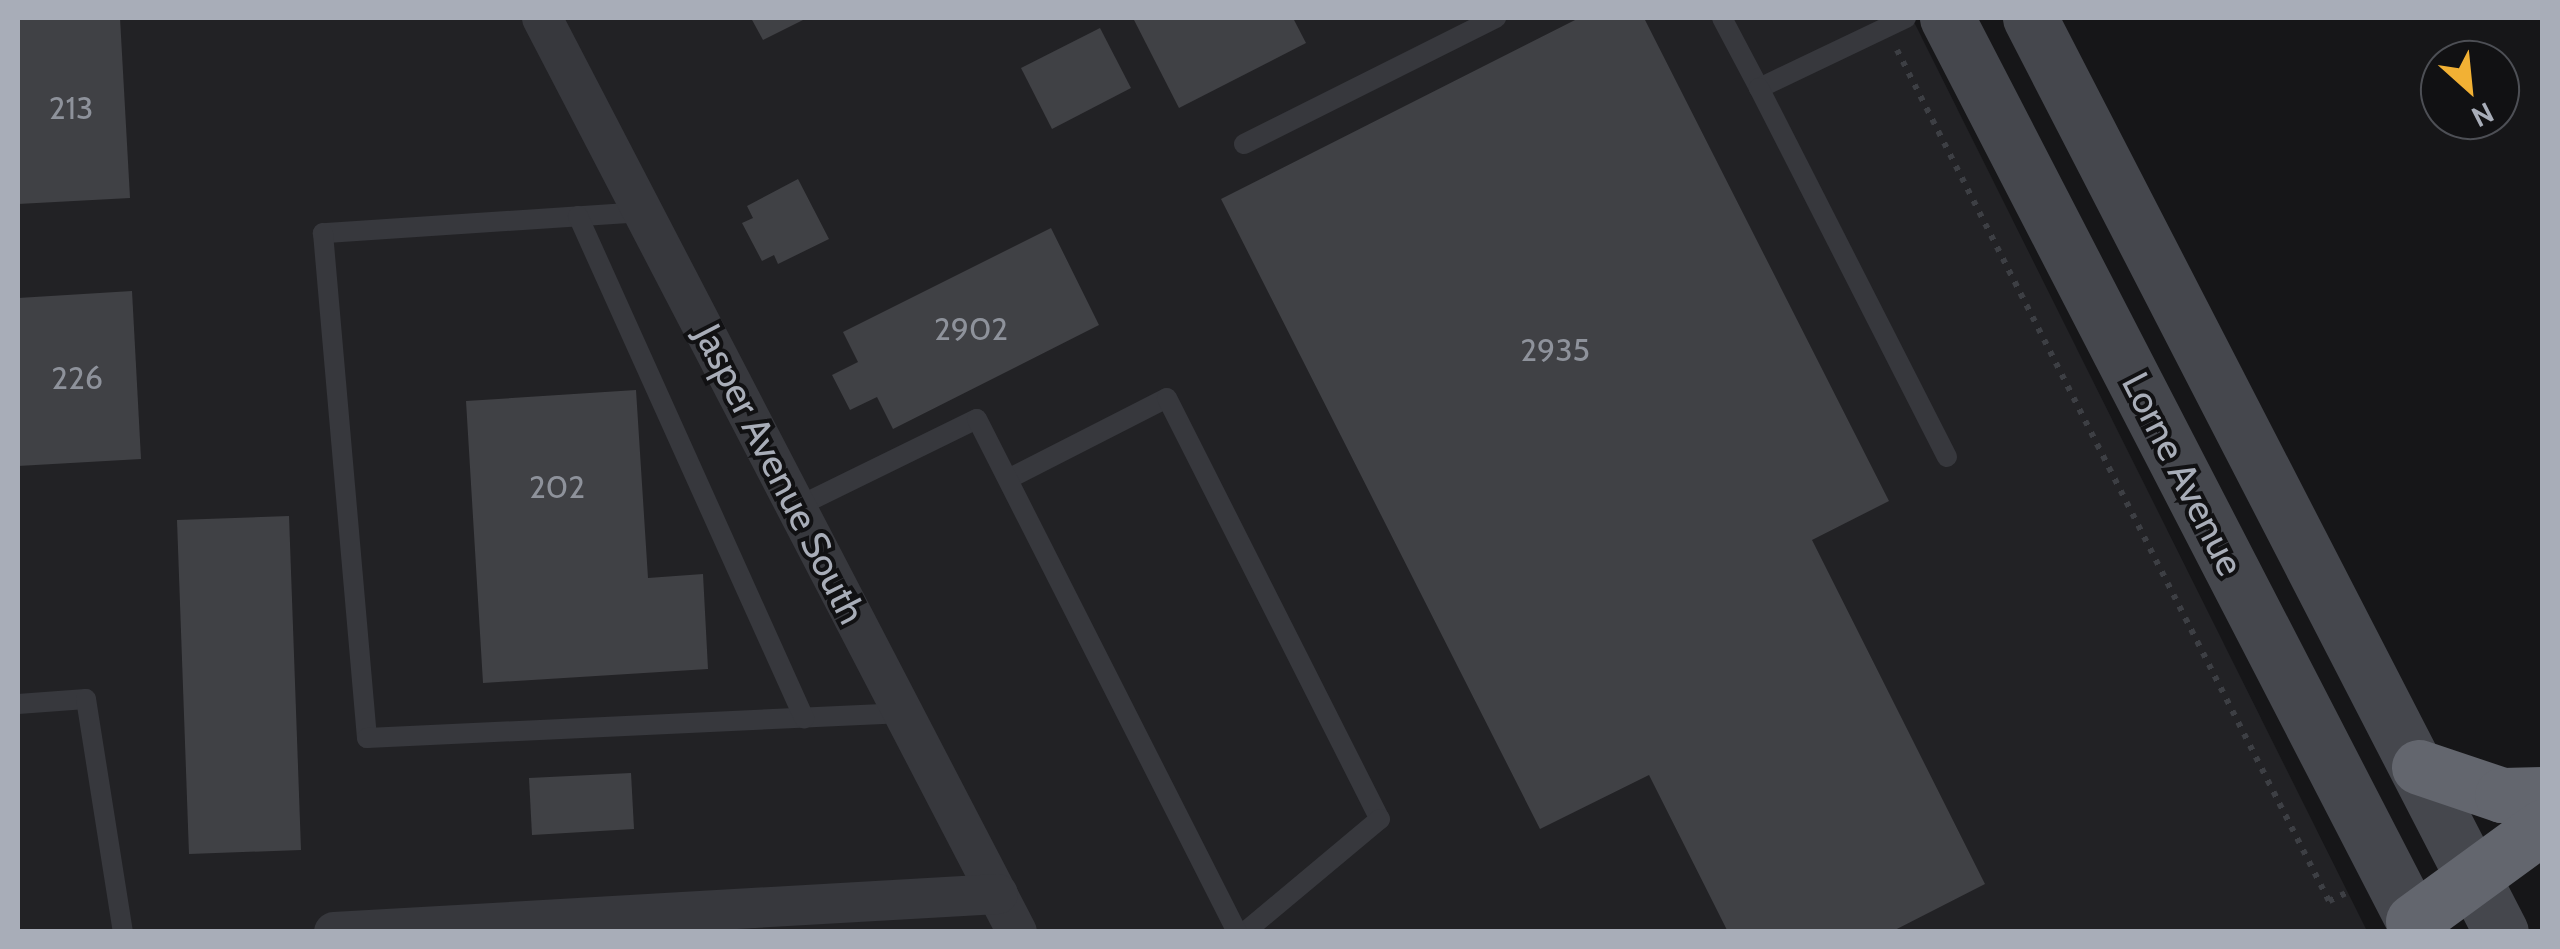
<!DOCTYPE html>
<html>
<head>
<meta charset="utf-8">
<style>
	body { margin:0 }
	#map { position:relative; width:2560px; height:949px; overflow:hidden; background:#161618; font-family:Cabin,sans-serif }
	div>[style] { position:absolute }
	.built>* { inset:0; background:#222225 }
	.building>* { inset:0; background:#404145 }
	.path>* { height:6px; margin-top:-3px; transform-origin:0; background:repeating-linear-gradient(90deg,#3d3f44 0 5px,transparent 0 13px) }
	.lane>* { height:20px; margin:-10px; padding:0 10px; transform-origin:10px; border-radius:10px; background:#37383d }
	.street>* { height:40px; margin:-20px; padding:0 20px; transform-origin:20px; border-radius:20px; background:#37383d }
	.secondary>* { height:55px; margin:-27.5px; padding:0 27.5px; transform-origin:27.5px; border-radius:27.5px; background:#45474d }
	.highway>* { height:55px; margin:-27.5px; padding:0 27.5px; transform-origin:27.5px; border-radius:27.5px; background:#63666e }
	span { translate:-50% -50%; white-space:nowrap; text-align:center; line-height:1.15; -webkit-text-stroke:8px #111113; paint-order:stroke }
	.number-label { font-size:32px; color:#8e929b }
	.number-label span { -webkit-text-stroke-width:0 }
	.street-label { font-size:38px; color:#a8adb8 }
	.frame { position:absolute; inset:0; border:20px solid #a8adb8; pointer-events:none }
	.north { position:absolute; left:2420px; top:40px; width:100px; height:100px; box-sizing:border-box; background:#111113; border:2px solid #4d4f55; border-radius:50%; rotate:153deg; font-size:28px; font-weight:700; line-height:40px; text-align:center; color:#a8adb8 }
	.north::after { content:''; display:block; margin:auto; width:35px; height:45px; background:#f2b134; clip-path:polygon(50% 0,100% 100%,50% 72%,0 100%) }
</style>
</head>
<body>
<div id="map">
	<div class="built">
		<div style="clip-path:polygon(18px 18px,1912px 18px,2367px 931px,18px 931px)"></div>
	</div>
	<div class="building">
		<div style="clip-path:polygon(18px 18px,120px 18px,130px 198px,18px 204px)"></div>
		<div style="clip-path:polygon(751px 18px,807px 18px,763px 40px)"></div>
		<div style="clip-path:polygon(1133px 18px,1293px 18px,1306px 43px,1179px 108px)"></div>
		<div style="clip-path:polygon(1579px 18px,1644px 18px,1889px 501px,1812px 540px,1985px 884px,1891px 932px,1728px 932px,1649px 775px,1540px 829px,1221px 199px)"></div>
		<div style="clip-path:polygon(1100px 28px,1131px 88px,1052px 129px,1021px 68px)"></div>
		<div style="clip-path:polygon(798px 179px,829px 239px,778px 264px,774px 255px,762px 261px,742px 223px,753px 218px,747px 206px)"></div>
		<div style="clip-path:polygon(1051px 228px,1099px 325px,893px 429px,877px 397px,850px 410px,832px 375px,858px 362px,843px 332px)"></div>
		<div style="clip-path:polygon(132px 291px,141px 459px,18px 466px,18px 298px)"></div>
		<div style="clip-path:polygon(636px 390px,648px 578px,703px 574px,708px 669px,483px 683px,466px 401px)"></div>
		<div style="clip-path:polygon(289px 516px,301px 850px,189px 854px,177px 520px)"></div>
		<div style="clip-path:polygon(631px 773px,634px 829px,532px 835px,529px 778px)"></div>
	</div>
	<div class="path">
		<div style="left:1897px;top:50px;width:954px;rotate:63.09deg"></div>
		<div style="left:2329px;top:901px;width:23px;rotate:-25deg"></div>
	</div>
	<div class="lane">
		<div style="left:1722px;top:18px;width:79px;rotate:62.1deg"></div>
		<div style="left:1906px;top:18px;width:163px;rotate:154.5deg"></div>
		<div style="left:1759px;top:88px;width:414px;rotate:63deg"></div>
		<div style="left:1244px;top:144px;width:282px;rotate:-26.6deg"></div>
		<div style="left:643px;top:212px;width:321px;rotate:176.2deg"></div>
		<div style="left:323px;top:233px;width:507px;rotate:85.02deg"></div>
		<div style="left:367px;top:738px;width:538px;rotate:-2.67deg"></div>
		<div style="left:578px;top:216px;width:551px;rotate:65.76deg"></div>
		<div style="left:1008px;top:479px;width:178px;rotate:-27deg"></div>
		<div style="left:1167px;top:398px;width:472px;rotate:63.2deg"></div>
		<div style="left:1380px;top:819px;width:176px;rotate:140.1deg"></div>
		<div style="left:797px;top:507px;width:200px;rotate:-26.1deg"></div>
		<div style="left:977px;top:419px;width:575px;rotate:63.12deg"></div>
		<div style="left:18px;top:704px;width:68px;rotate:-4.2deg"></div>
		<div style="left:86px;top:699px;width:236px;rotate:81deg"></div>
	</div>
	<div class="street">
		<div style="left:542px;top:18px;width:1030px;rotate:62.54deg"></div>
		<div style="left:334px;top:932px;width:665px;rotate:-3.28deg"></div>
	</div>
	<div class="secondary">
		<div style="left:1947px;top:18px;width:1029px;rotate:62.69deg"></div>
		<div style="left:2030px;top:18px;width:1028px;rotate:62.74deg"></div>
	</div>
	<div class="highway">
		<div style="left:2419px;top:767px;width:88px;rotate:18.6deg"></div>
		<div style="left:2502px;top:795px;width:40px;rotate:-1.4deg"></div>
		<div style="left:2413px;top:921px;width:160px;rotate:-36.1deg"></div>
	</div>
	<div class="number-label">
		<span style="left:71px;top:108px">213</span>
		<span style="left:971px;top:329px">2902</span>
		<span style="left:1555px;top:350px">2935</span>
		<span style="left:77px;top:378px">226</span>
		<span style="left:557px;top:487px">202</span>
	</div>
	<div class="street-label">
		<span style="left:780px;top:474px;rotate:63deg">Jasper Avenue South</span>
		<span style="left:2183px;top:474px;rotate:63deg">Lorne Avenue</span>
	</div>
	<div class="frame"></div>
	<div class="north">N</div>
</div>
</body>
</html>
